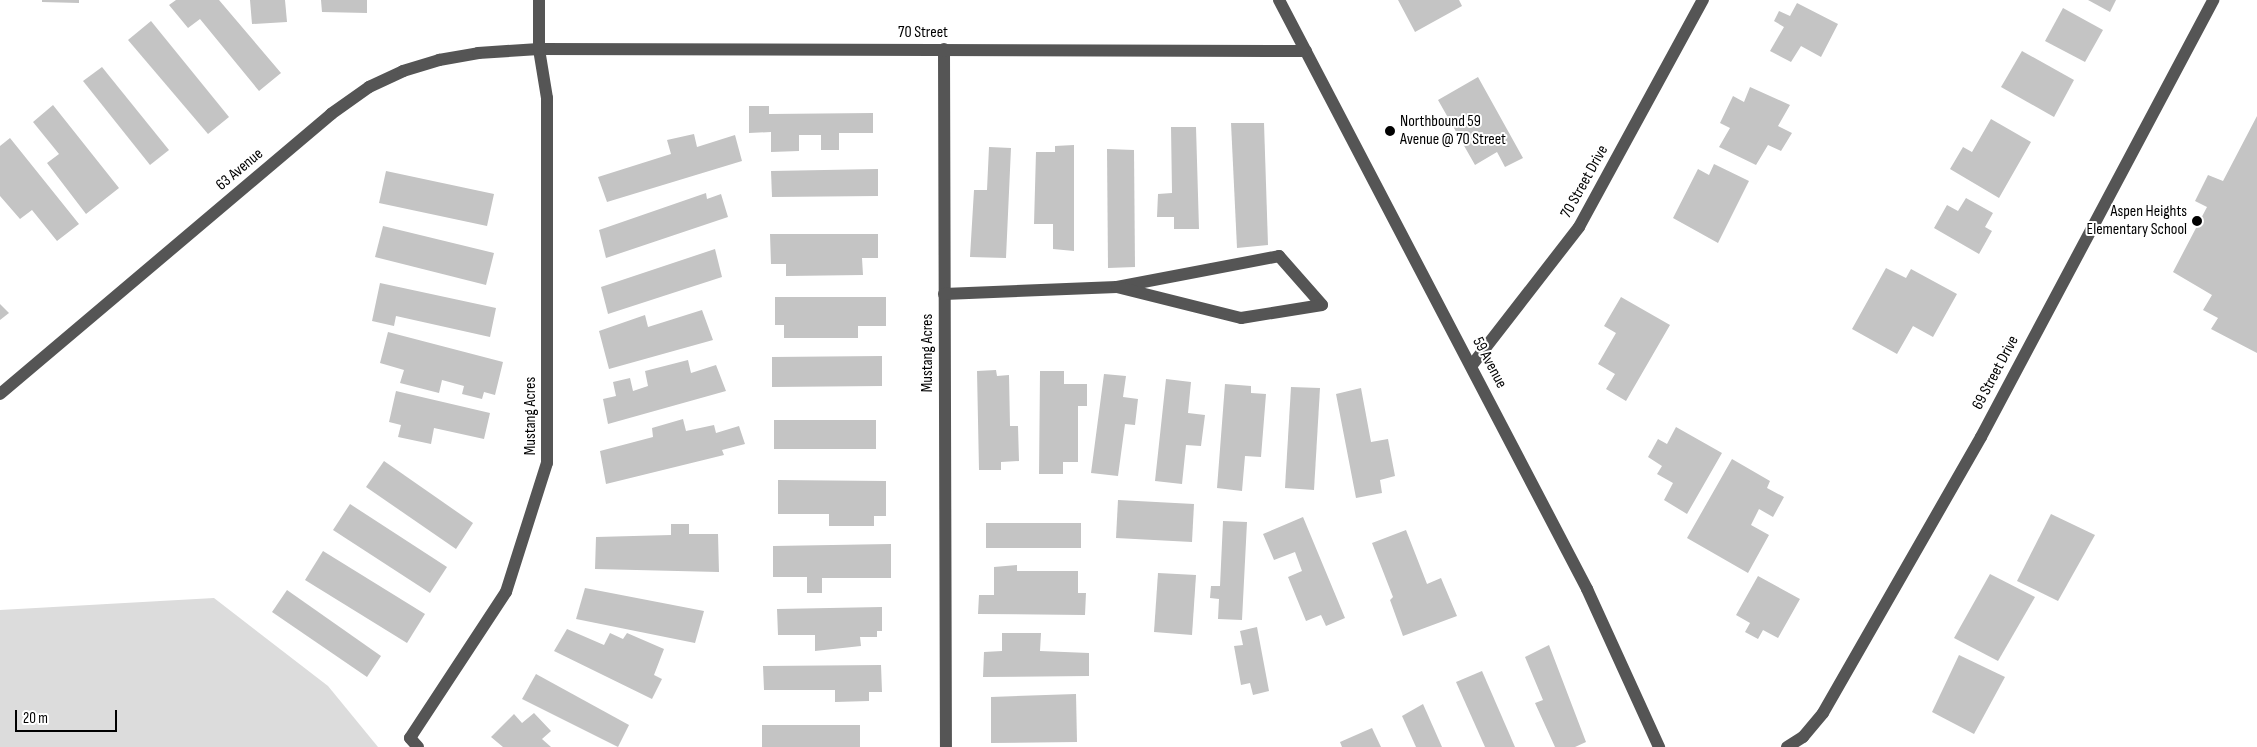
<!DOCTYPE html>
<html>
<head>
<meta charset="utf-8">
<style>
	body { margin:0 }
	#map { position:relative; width:2257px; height:747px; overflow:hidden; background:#fff; font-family:"Sofia Sans Condensed",sans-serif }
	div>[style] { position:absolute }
	.green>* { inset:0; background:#dcdcdc }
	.building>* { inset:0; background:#c4c4c4 }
	.minor>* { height:12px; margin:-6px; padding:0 6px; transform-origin:6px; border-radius:6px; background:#555 }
	.dots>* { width:14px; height:14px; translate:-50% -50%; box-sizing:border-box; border:2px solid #fff; border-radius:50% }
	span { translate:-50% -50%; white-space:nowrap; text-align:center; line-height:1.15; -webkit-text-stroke:4px #fff; paint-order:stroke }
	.street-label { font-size:16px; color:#000 }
	.poi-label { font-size:16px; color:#000 }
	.left { translate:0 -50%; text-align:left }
	.right { translate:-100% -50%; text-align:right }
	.scale { position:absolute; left:15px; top:710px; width:102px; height:22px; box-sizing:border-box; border:2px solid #000; border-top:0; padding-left:6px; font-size:15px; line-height:18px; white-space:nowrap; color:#000; -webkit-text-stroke:4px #fff; paint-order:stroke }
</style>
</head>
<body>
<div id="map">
	<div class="green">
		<div style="clip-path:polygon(214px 598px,328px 686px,378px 747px,0 747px,0 610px)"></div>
	</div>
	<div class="building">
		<div style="clip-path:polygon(42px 0,79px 0,79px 3px,42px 2px)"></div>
		<div style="clip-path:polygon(176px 0,219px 0,281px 73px,259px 91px,200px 19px,188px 28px,169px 5px)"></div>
		<div style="clip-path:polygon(250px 0,285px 0,287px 22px,252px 24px)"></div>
		<div style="clip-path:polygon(321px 0,367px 0,367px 13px,322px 12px)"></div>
		<div style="clip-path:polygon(1398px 0,1459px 0,1462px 6px,1415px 32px)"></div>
		<div style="clip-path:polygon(2088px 0,2116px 0,2110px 12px)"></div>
		<div style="clip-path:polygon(1797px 3px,1838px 24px,1821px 57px,1801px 46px,1791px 62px,1770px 51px,1784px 27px,1774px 21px,1779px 11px,1790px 16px)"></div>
		<div style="clip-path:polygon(2063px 8px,2103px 30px,2085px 62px,2045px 41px)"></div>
		<div style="clip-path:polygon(151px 21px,229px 117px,208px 134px,128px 40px)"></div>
		<div style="clip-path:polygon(2022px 51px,2074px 80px,2054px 117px,2001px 87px)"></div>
		<div style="clip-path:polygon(102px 67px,169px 150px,150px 165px,83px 81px)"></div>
		<div style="clip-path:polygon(1478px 77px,1523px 158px,1505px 167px,1497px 152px,1475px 165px,1438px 100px)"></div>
		<div style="clip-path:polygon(1750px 87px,1790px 105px,1778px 126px,1792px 133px,1781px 151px,1768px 145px,1756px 165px,1719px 147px,1730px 128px,1720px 123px,1733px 96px,1744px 102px)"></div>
		<div style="clip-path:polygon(53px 105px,119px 188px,86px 214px,47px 163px,59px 154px,33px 122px)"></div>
		<div style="clip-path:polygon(749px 106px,769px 106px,769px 114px,873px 113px,873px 133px,839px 133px,839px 150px,821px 150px,821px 135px,799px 135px,799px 151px,771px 152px,771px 132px,749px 133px)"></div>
		<div style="clip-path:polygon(2257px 116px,2257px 353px,2211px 329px,2218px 318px,2203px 310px,2212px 295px,2173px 272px,2207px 207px,2195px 201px,2208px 175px,2223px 181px)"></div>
		<div style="clip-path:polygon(1991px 119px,2031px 142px,1999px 198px,1950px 169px,1963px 147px,1972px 152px)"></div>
		<div style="clip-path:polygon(1231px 123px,1264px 123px,1268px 245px,1237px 248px)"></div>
		<div style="clip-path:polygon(1171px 127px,1196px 127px,1199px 229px,1174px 229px,1174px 217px,1157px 217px,1158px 194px,1172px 193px)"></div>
		<div style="clip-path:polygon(694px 134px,697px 147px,735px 135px,742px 161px,607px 202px,598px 177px,671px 154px,667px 140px)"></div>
		<div style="clip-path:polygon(10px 138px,79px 224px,57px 241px,32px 210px,20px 219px,0 196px,0 146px)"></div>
		<div style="clip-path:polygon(1074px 145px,1074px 251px,1053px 249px,1053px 224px,1034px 224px,1036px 152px,1055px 152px,1055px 146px)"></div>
		<div style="clip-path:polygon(989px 147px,1011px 148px,1006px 258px,970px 257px,974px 190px,987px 190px)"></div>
		<div style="clip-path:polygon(1107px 149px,1134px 150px,1135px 267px,1108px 268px)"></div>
		<div style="clip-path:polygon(1714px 164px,1749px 181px,1718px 243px,1673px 218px,1698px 169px,1709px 175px)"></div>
		<div style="clip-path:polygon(878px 169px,878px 196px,772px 197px,771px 171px)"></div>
		<div style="clip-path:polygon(386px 171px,494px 194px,487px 226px,379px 203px)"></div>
		<div style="clip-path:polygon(706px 193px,707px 199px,721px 194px,728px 217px,606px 258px,599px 230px)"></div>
		<div style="clip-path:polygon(1966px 198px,1993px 213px,1985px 227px,1992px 231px,1979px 254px,1934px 228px,1947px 205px,1958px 211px)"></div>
		<div style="clip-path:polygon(383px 226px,494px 253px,486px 285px,375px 257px)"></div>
		<div style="clip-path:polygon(770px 234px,878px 234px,878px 258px,862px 258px,863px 275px,786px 276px,786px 264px,771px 264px)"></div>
		<div style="clip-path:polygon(715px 249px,722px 277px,608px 314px,601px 287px)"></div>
		<div style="clip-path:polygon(1886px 268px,1906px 278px,1911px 269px,1957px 294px,1933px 337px,1913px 326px,1897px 354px,1852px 329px)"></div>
		<div style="clip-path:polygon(380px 283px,496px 308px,490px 337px,396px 316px,394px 326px,372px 321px)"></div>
		<div style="clip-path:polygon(775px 297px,886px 297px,886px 326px,858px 326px,858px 338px,784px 338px,784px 325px,775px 325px)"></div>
		<div style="clip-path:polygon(1621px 297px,1670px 325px,1626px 401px,1606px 389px,1615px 374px,1598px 364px,1616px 333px,1604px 326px)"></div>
		<div style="clip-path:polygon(0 304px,9px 313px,0 320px)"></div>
		<div style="clip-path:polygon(702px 310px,713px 340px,609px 369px,599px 331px,645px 315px,648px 327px)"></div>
		<div style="clip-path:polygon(388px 332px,503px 362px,495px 395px,484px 392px,482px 399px,462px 394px,464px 386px,442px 380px,439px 393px,400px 383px,404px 370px,380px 363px)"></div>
		<div style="clip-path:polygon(882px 356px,882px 386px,772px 387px,772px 357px)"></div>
		<div style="clip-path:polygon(688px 360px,691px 373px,716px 365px,726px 391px,608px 424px,603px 399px,616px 396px,613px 382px,630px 378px,633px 391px,648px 386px,645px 371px)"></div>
		<div style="clip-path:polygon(996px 370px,997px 376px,1009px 375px,1010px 426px,1018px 426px,1019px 461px,1001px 462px,1001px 470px,979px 470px,977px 371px)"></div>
		<div style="clip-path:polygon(1040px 371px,1064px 371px,1064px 384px,1087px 384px,1087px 406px,1078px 406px,1078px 462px,1063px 462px,1063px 474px,1039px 474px)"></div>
		<div style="clip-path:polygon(1104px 374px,1126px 376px,1123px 397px,1138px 399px,1135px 425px,1125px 424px,1118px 476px,1091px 473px)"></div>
		<div style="clip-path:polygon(1166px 379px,1191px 382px,1188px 413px,1205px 415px,1201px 446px,1186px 445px,1182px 484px,1155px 481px)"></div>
		<div style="clip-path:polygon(1225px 384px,1251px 386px,1251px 393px,1266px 394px,1261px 457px,1245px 456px,1242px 491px,1217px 488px)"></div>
		<div style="clip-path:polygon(1291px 387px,1320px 388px,1314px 490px,1285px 488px)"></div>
		<div style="clip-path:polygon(1361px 388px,1371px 442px,1388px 439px,1395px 476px,1380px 480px,1382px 493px,1356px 498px,1336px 394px)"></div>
		<div style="clip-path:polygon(396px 391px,490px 413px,484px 439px,434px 428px,431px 444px,398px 437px,401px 425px,389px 422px)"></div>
		<div style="clip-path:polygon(683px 419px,686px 431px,714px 425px,716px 433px,739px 426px,745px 444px,722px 450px,724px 455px,606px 484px,600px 451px,653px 437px,652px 428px)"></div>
		<div style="clip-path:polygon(774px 420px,876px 420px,876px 449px,774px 449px)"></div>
		<div style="clip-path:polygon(1676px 427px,1722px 453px,1687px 514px,1664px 500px,1673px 483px,1657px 474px,1662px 466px,1648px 457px,1658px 439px,1667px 444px)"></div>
		<div style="clip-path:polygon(1732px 459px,1770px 481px,1767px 488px,1784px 497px,1773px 517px,1759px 509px,1751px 525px,1769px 535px,1748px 573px,1687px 538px)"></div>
		<div style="clip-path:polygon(384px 461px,473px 523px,456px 549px,366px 487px)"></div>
		<div style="clip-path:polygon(778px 480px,886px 481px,886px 516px,874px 516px,874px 526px,829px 526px,829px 514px,778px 514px)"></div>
		<div style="clip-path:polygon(1118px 500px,1194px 504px,1192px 542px,1116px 538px)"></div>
		<div style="clip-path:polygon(350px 504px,447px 567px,430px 593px,333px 530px)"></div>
		<div style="clip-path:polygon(2051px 514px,2095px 535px,2058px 601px,2017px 581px)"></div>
		<div style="clip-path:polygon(1303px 517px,1345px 618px,1326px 626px,1321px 615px,1306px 621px,1288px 577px,1302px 571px,1295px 552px,1274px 560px,1263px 534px)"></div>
		<div style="clip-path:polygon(1223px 521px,1247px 522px,1242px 620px,1218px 619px,1219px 599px,1210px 598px,1211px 586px,1220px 586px)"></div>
		<div style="clip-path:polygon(986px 523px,1081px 523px,1081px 548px,986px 548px)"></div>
		<div style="clip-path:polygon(671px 524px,689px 524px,689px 534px,718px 534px,719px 572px,595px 569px,596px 537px,671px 535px)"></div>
		<div style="clip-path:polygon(1406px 530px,1427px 584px,1441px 578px,1457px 616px,1403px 636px,1390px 600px,1393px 597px,1372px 543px)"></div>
		<div style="clip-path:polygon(891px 544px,891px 578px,822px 578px,822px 593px,807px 593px,807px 577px,773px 577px,773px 546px)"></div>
		<div style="clip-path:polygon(323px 551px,425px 614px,407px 643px,305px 580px)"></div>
		<div style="clip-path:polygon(1017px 565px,1017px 571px,1078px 571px,1078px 593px,1086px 593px,1085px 615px,978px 614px,979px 595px,994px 595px,994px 567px)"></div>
		<div style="clip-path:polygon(1158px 573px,1196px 575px,1192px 635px,1154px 632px)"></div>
		<div style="clip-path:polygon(1990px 574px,2035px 597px,1998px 661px,1954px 638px)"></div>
		<div style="clip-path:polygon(1758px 576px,1800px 599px,1778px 638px,1763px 630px,1758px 639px,1745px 632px,1750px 623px,1736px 615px)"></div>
		<div style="clip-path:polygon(585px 588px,704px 611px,695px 643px,576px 619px)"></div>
		<div style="clip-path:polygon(287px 590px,381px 656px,367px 677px,272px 612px)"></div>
		<div style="clip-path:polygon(882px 607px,882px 631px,877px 631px,877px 637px,860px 637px,861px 646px,815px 651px,815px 635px,778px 635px,777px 609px)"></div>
		<div style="clip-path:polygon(1257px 627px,1269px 691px,1253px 695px,1250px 683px,1241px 685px,1234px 646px,1243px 645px,1240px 631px)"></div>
		<div style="clip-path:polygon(567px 629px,604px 645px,610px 633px,623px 639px,627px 633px,664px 649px,654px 675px,662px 679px,652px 699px,554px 651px)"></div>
		<div style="clip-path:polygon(1002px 633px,1041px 633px,1040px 651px,1089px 653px,1089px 676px,983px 677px,984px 652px,1002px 651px)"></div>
		<div style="clip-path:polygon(1549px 645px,1586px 742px,1575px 747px,1555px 747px,1535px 703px,1543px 700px,1525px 657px)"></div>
		<div style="clip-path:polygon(1959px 655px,2005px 677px,1974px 734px,1932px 712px)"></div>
		<div style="clip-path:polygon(881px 665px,882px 692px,869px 692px,869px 701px,835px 702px,835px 690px,764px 690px,763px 666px)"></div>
		<div style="clip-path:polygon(1482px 671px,1515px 747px,1485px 747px,1456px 682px)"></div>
		<div style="clip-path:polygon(536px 674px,629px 725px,618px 747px,522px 699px)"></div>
		<div style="clip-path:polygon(1076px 694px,1077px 742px,991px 743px,991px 697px)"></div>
		<div style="clip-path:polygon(1423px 704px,1442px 747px,1416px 747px,1402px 716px)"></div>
		<div style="clip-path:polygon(534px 713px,551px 731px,542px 739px,551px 747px,503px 747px,491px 737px,514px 714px,522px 723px)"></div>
		<div style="clip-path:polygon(762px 725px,860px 725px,860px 747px,762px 747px)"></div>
		<div style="clip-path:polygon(1372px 728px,1381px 747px,1342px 747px,1340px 742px)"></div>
	</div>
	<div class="minor">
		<div style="left:1279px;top:0;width:665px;rotate:62.39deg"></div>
		<div style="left:1587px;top:589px;width:174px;rotate:65.5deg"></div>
		<div style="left:944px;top:49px;width:698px;rotate:89.84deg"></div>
		<div style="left:944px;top:294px;width:173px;rotate:-2.3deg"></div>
		<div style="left:1117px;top:287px;width:165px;rotate:-10.8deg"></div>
		<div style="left:1279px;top:256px;width:65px;rotate:48.7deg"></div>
		<div style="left:1322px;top:305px;width:82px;rotate:170.9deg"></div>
		<div style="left:1241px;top:318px;width:128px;rotate:-166deg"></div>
		<div style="left:1472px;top:365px;width:175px;rotate:-52.2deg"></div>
		<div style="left:1579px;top:227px;width:259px;rotate:-61.4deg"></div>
		<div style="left:0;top:394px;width:434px;rotate:-40.2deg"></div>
		<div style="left:331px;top:114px;width:47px;rotate:-35.4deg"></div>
		<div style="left:369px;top:87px;width:38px;rotate:-25deg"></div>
		<div style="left:403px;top:71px;width:38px;rotate:-17deg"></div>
		<div style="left:439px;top:60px;width:40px;rotate:-10deg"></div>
		<div style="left:478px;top:53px;width:61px;rotate:-3.8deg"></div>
		<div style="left:539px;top:49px;width:767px;rotate:0.15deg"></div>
		<div style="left:418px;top:747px;width:12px;rotate:-132deg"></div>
		<div style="left:410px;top:738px;width:175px;rotate:-56.7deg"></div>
		<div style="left:506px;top:592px;width:135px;rotate:-72.4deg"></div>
		<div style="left:547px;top:463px;width:365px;rotate:-90deg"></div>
		<div style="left:547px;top:98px;width:50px;rotate:-99.3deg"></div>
		<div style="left:539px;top:49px;width:49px;rotate:-90deg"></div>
		<div style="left:1787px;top:747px;width:19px;rotate:-32deg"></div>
		<div style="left:1803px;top:737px;width:31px;rotate:-50deg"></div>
		<div style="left:1823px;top:713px;width:318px;rotate:-60.2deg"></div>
		<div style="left:1981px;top:437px;width:495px;rotate:-62deg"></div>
	</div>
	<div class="dots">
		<div style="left:1390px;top:131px;background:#000"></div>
		<div style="left:2197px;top:221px;background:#000"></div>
	</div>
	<div class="street-label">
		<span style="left:923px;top:33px">70 Street</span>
		<span style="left:240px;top:170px;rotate:-40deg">63 Avenue</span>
		<span style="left:1585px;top:182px;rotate:-61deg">70 Street Drive</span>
		<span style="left:928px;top:353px;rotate:-90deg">Mustang Acres</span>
		<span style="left:1489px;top:363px;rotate:62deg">59 Avenue</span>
		<span style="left:1996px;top:373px;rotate:-62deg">69 Street Drive</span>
		<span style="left:531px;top:416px;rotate:-90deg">Mustang Acres</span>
	</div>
	<div class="poi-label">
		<span class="left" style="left:1400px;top:131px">Northbound 59<br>Avenue @ 70 Street</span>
		<span class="right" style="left:2187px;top:221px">Aspen Heights<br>Elementary School</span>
	</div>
	<div class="scale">20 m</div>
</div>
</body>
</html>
